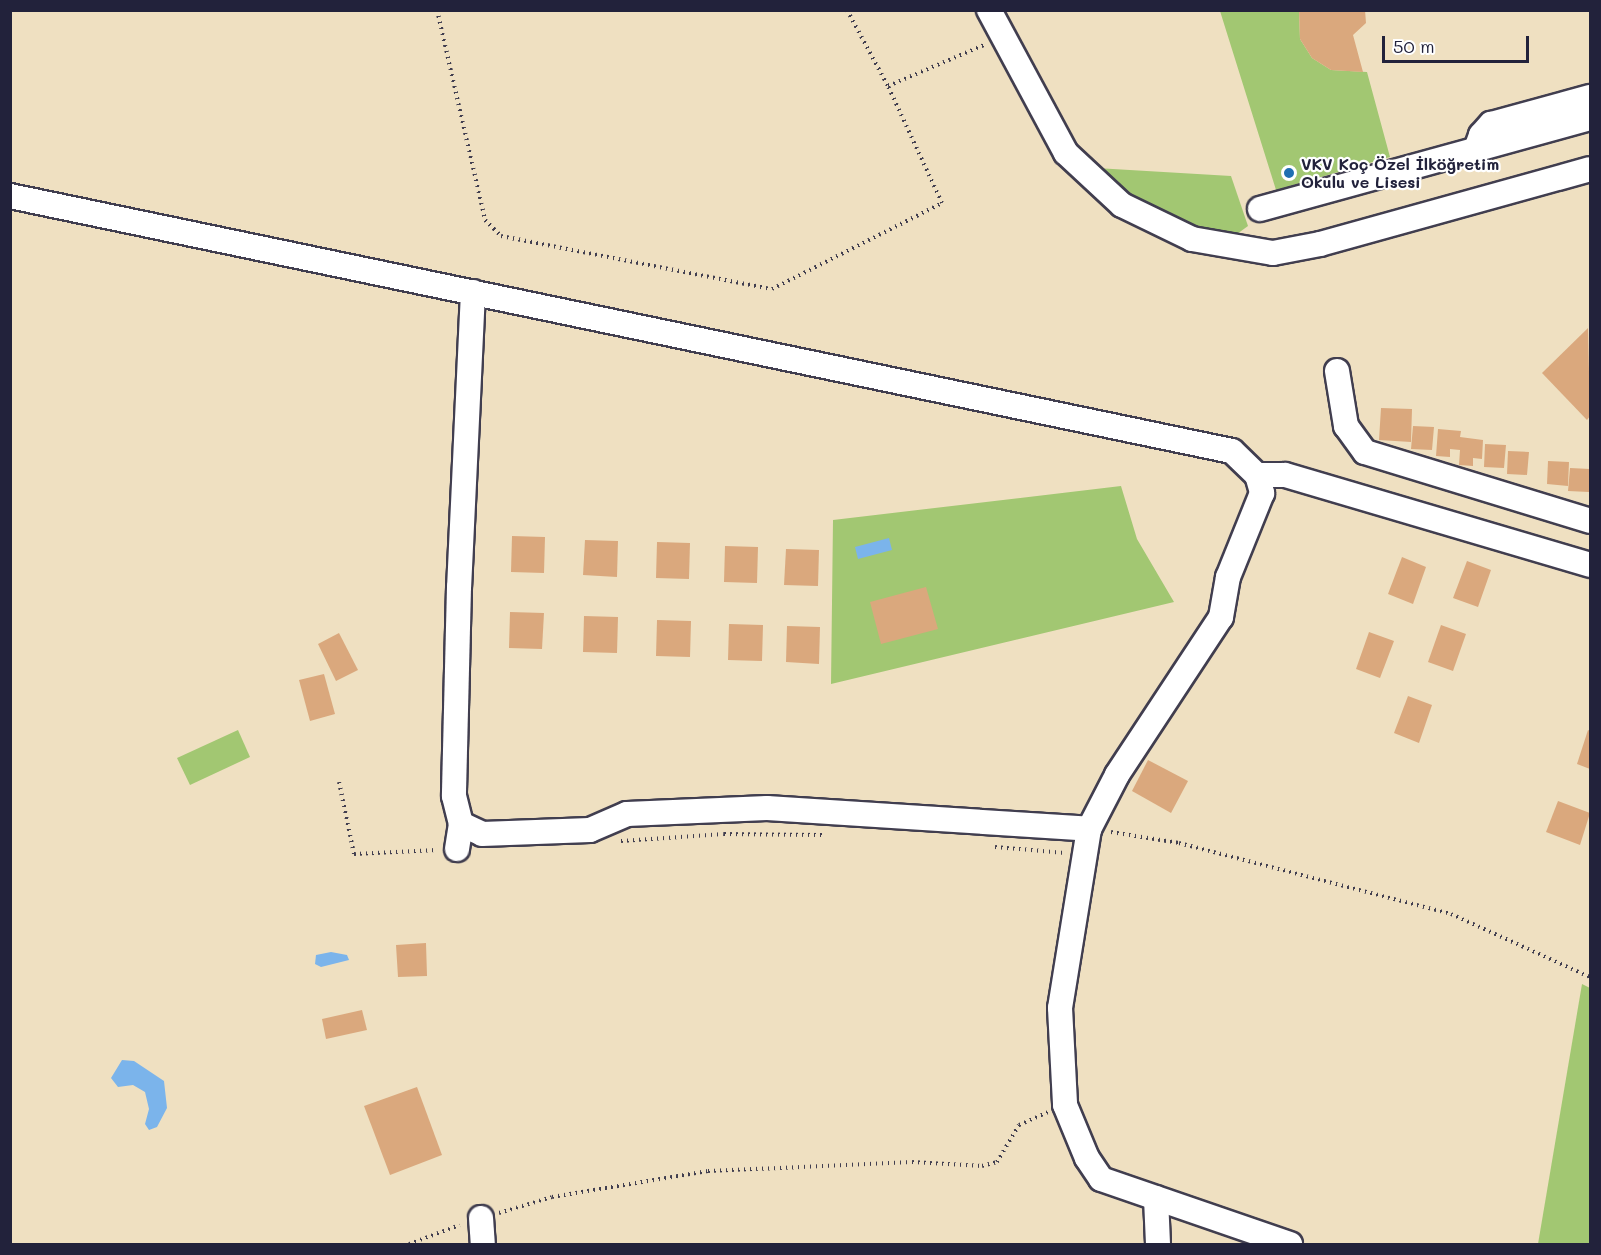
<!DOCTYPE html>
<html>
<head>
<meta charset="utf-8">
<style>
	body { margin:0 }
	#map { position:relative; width:1601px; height:1255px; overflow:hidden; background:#efe0c1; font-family:Mali,sans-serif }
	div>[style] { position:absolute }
	.green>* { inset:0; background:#a2c772 }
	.water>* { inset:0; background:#7bb4eb }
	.building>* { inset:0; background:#daa87d }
	.path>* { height:4px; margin-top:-2px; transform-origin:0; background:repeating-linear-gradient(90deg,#413e4f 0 1.5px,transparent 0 6px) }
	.roads { filter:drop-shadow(2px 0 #413e4f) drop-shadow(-2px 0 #413e4f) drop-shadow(0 2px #413e4f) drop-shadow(0 -2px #413e4f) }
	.minor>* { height:24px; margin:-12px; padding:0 12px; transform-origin:12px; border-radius:12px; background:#fff }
	.dots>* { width:16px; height:16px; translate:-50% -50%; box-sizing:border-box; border:3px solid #fff; border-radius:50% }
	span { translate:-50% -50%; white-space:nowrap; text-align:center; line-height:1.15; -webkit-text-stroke:4.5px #fff; paint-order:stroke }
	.poi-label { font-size:16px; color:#22223b; font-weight:700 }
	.left { translate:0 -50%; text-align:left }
	.frame { position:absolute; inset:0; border:12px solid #22223b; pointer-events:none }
	.scale { position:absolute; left:1382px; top:36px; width:147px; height:27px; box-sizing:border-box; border:3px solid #22223b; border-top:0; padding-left:8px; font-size:18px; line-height:21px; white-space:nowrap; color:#22223b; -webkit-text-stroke:4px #fff; paint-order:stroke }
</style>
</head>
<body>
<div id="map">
	<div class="green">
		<div style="clip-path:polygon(1220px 11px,1299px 11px,1300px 39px,1312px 58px,1331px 70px,1367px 72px,1390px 157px,1276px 190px)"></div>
		<div style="clip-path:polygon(1096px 168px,1231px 176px,1248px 226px,1237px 234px,1225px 233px,1177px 220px,1132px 197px)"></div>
		<div style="clip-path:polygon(1121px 486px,1137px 539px,1174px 602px,831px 684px,833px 520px)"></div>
		<div style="clip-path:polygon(238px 730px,250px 757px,190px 785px,177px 758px)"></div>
		<div style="clip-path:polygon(1582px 984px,1590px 988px,1590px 1244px,1538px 1244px)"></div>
	</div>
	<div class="water">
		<div style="clip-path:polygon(889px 538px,892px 550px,858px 559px,855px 547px)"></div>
		<div style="clip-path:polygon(331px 952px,347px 955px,349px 960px,321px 967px,315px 964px,316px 955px)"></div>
		<div style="clip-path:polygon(122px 1060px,134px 1061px,164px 1081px,167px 1108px,157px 1127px,149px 1130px,145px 1124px,149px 1109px,145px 1092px,133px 1085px,118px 1087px,111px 1078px)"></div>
	</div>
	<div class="building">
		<div style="clip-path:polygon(1299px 10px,1365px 10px,1366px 23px,1353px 35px,1363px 72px,1331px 70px,1312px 58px,1300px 39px)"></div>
		<div style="clip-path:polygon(1588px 328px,1590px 416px,1587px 420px,1542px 373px)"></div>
		<div style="clip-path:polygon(1381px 408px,1412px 409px,1411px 442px,1379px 440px)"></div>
		<div style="clip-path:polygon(1413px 426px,1434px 427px,1432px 450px,1411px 449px)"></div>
		<div style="clip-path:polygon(1438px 429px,1461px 431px,1460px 437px,1483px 440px,1482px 459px,1473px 458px,1473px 466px,1459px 465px,1460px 450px,1450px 449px,1450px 457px,1436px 456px)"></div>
		<div style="clip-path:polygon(1485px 444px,1506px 445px,1504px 468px,1484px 467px)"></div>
		<div style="clip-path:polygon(1508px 451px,1529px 452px,1527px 475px,1507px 474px)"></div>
		<div style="clip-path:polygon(1548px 461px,1569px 462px,1568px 486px,1547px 484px)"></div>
		<div style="clip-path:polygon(1570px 468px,1590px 469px,1589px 492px,1568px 491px)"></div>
		<div style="clip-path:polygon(512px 536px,545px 537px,544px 573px,511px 572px)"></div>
		<div style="clip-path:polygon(585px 540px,618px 541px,617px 577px,583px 575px)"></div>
		<div style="clip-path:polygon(657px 542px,690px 543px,689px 579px,656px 578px)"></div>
		<div style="clip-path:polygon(725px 546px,758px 547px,757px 583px,724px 582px)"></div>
		<div style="clip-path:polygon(786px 549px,819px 550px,818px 586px,784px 585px)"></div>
		<div style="clip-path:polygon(1402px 557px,1426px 567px,1413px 604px,1388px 594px)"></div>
		<div style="clip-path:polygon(1467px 561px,1491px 570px,1478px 607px,1453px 598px)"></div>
		<div style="clip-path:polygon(926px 587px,938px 629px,881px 644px,870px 602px)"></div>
		<div style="clip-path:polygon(510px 612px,544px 613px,542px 649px,509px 648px)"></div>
		<div style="clip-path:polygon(584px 616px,618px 617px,617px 653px,583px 652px)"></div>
		<div style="clip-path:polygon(657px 620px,691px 621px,690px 657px,656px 656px)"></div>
		<div style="clip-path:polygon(729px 624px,763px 625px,762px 661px,728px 660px)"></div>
		<div style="clip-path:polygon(1441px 625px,1466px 634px,1453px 671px,1428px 662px)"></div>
		<div style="clip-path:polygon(787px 626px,820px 627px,819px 664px,786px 662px)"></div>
		<div style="clip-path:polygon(1369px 632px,1394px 641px,1380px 678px,1356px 669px)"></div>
		<div style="clip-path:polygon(339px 633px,358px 670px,336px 681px,318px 644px)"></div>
		<div style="clip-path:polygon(324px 674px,335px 714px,310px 721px,299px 680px)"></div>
		<div style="clip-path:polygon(1408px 696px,1432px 705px,1419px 743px,1394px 733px)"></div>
		<div style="clip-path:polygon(1588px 730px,1590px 731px,1590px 769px,1577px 764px)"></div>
		<div style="clip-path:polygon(1148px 760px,1188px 781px,1171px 813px,1132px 791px)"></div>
		<div style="clip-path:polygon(1558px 801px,1590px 813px,1580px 845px,1546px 832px)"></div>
		<div style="clip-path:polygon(426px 943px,427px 976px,398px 977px,396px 945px)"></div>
		<div style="clip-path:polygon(362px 1010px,367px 1030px,326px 1039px,322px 1019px)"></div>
		<div style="clip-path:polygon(417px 1087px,442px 1155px,390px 1175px,364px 1106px)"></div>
	</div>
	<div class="path">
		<div style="left:437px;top:10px;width:215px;rotate:77.1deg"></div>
		<div style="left:485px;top:220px;width:23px;rotate:45deg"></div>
		<div style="left:501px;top:236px;width:276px;rotate:11.1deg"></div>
		<div style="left:772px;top:289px;width:191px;rotate:-26.8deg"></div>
		<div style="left:942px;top:203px;width:129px;rotate:-114.8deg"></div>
		<div style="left:888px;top:86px;width:104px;rotate:-23.1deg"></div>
		<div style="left:847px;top:10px;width:86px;rotate:61.7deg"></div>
		<div style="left:339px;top:782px;width:74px;rotate:78.2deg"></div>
		<div style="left:354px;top:854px;width:82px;rotate:-2.8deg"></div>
		<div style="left:1111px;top:832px;width:69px;rotate:9.2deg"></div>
		<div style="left:1179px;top:843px;width:281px;rotate:14.6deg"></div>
		<div style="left:1451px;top:914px;width:153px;rotate:24.4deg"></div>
		<div style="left:621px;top:841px;width:103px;rotate:-3.9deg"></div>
		<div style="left:724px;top:834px;width:99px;rotate:0.6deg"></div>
		<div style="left:995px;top:847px;width:70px;rotate:4.9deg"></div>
		<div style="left:499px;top:1213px;width:55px;rotate:-16.8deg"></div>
		<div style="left:552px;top:1197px;width:158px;rotate:-9.5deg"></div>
		<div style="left:708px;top:1171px;width:204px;rotate:-2.5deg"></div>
		<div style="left:912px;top:1162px;width:70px;rotate:3.3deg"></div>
		<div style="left:982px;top:1166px;width:16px;rotate:-15deg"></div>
		<div style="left:997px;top:1162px;width:43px;rotate:-59.3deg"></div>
		<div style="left:1019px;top:1125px;width:32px;rotate:-24deg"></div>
		<div style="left:409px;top:1244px;width:54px;rotate:-20.4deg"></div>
	</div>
	<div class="roads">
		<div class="minor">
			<div style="left:989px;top:10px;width:162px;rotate:61.7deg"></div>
			<div style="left:1066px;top:153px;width:76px;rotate:42.9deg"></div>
			<div style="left:1122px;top:205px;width:78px;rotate:25.9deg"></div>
			<div style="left:1192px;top:239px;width:82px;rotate:9.8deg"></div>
			<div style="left:1273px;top:253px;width:48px;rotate:-10.8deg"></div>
			<div style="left:1320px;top:244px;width:280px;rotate:-15.5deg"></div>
			<div style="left:1476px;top:149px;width:15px;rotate:-70deg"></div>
			<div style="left:1481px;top:135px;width:15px;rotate:-48deg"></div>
			<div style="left:1491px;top:124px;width:103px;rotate:-15.3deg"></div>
			<div style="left:10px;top:196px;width:1248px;rotate:11.79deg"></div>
			<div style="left:1232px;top:451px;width:35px;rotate:44deg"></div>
			<div style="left:1257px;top:475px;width:28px"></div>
			<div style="left:1285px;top:475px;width:318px;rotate:16.4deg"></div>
			<div style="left:1260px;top:209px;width:342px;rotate:-15.4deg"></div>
			<div style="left:473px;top:292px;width:295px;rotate:92.7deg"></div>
			<div style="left:459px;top:587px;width:209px;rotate:91.4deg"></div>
			<div style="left:454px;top:796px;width:29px;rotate:76deg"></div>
			<div style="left:461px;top:824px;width:23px;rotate:25deg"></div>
			<div style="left:482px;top:834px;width:108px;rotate:-2.1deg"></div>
			<div style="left:590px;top:830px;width:40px;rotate:-23.4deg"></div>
			<div style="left:627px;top:814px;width:140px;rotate:-2.5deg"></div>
			<div style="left:767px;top:808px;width:323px;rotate:3.7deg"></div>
			<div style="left:1337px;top:371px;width:56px;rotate:80.7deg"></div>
			<div style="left:1346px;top:426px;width:32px;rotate:54deg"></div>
			<div style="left:1365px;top:452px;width:235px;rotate:17deg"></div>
			<div style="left:1257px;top:475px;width:19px;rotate:74deg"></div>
			<div style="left:1262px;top:493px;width:91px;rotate:112deg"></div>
			<div style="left:1228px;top:577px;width:41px;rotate:99.9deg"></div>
			<div style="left:1221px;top:617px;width:189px;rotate:123.4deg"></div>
			<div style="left:1117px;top:775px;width:61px;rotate:117.4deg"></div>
			<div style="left:1089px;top:829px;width:181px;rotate:99.2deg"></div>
			<div style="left:1060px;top:1008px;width:97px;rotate:87deg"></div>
			<div style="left:1065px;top:1105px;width:57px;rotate:67.5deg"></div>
			<div style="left:1087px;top:1158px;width:25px;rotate:56deg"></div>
			<div style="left:1101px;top:1179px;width:200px;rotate:19deg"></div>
			<div style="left:457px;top:849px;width:25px;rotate:-81deg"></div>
			<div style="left:1156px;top:1198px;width:46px;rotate:87.5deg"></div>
			<div style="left:481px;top:1218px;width:26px;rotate:86deg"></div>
		</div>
	</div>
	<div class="dots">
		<div style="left:1289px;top:173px;background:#1f6fb2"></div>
	</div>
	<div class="poi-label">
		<span class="left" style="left:1301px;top:173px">VKV Koç Özel İlköğretim<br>Okulu ve Lisesi</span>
	</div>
	<div class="frame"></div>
	<div class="scale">50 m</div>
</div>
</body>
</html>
